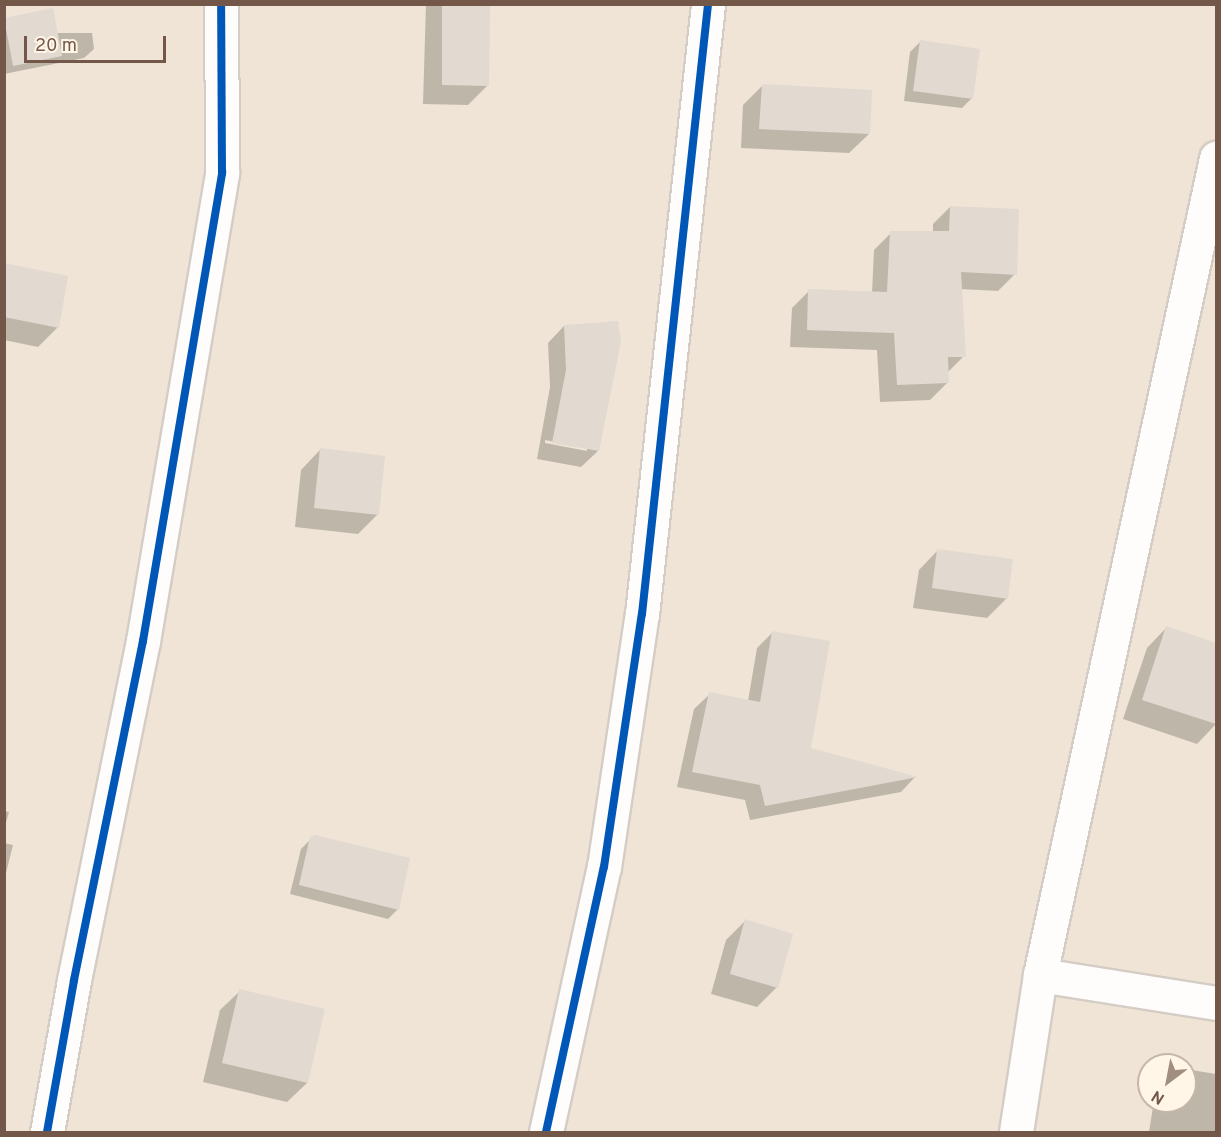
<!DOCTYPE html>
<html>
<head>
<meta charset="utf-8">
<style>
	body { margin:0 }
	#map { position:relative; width:1221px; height:1137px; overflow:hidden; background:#f6f1e8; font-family:Overpass,sans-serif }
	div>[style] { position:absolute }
	.residential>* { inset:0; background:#efe4d5 }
	.shadow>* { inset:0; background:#0003 }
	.building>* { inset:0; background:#e2d9d0 }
	.roads { filter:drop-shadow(2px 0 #d4cdc5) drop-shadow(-2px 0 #d4cdc5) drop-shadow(0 2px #d4cdc5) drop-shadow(0 -2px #d4cdc5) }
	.minor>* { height:33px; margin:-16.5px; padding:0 16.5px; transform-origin:16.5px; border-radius:16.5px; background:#fefdfc }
	.cycleway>* { height:8px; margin:-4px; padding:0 4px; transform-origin:4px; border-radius:4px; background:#0057b8 }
	span { translate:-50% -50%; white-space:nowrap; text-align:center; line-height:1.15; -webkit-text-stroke:4.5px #fff6e8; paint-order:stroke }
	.frame { position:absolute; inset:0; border:6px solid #735849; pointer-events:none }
	.north { position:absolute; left:1137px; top:1053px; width:60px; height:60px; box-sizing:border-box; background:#fff6e8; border:2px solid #c7b7a8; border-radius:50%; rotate:212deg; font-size:16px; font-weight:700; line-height:24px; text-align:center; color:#735849 }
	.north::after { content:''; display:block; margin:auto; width:21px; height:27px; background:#a18e81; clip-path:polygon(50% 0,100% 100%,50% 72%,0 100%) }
	.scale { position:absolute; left:24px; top:36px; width:142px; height:27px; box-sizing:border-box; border:3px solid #735849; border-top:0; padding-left:8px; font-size:18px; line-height:21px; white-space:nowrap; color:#735849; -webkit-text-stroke:4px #fff6e8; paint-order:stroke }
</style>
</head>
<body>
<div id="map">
	<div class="residential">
		<div style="clip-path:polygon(evenodd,5px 5px,1216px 5px,1216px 1132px,5px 1132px,5px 5px,1149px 1065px,1185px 1065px,1185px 1101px,1149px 1101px,1149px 1065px)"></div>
	</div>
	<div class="shadow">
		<div style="clip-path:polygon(426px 4px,489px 4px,488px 85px,468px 105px,423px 104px)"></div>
		<div style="clip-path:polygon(4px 19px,56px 33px,92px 33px,94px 49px,84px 58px,4px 74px)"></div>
		<div style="clip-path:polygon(920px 42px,972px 98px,962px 108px,904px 101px,910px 52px)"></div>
		<div style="clip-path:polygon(762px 86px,869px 134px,849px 153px,741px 148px,743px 105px)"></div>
		<div style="clip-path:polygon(950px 207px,1015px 274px,998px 291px,960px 289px,964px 356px,947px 373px,947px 383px,930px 400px,880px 402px,877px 350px,790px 347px,792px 308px,809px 291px,872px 293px,874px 250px,891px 233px,933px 233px,933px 224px)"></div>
		<div style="clip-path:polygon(4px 265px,58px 327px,38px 347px,4px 340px)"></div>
		<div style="clip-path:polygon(evenodd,564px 326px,598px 451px,581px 467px,537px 459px,550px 387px,548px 343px,564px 326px,545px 440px,587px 448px,587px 451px,545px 443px,545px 440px)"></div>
		<div style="clip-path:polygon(320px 450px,378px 514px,358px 534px,295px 527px,301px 470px)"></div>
		<div style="clip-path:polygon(938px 550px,1007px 598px,987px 618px,913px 608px,919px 570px)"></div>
		<div style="clip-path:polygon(1166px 628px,1216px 645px,1216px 724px,1197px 744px,1123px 719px,1147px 648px)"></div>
		<div style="clip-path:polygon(773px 632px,809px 749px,915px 777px,901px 792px,750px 820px,745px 800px,677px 787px,694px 709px,710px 694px,748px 701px,757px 648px)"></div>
		<div style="clip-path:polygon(4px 811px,9px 812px,4px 830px)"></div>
		<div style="clip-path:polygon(311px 839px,398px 909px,388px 919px,290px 894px,301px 849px)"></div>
		<div style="clip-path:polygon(4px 843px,13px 845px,4px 881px)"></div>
		<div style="clip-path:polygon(745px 921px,777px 987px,757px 1007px,711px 994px,726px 940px)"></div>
		<div style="clip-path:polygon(240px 991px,307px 1083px,287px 1102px,203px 1082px,220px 1010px)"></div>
		<div style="clip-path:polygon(1185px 1069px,1216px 1074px,1216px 1132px,1149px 1132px,1154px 1101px,1185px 1101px)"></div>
	</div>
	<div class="building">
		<div style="clip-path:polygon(442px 4px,490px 4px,489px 86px,442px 85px)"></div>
		<div style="clip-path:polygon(53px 8px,62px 56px,13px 66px,4px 18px)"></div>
		<div style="clip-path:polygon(920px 40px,980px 49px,973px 99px,913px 91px)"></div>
		<div style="clip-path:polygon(762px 84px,872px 90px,870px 134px,759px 129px)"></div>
		<div style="clip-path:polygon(950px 206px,1019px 209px,1017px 275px,961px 272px,966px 357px,948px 357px,949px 383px,897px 385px,894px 333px,807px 330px,808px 289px,887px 292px,890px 231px,949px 231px)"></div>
		<div style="clip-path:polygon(4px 263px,68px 276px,59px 328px,4px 317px)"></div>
		<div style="clip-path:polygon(618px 321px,621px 342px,599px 451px,552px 443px,566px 370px,564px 325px)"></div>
		<div style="clip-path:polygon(320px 448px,385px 456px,379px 515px,314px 508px)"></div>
		<div style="clip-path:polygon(937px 549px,1013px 559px,1008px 599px,932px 588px)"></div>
		<div style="clip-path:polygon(1166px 626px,1216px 643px,1216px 724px,1142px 700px)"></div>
		<div style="clip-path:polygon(772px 631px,830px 641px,811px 748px,918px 777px,765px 806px,760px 785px,692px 772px,709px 692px,760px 702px)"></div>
		<div style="clip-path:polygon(315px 835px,410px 858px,399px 910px,299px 885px,310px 837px)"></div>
		<div style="clip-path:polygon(745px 919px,793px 934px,778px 988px,730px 974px)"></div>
		<div style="clip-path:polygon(239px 989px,325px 1009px,308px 1083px,222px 1063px)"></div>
	</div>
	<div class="roads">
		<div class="minor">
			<div style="left:1040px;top:975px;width:178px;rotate:9deg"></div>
			<div style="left:47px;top:1132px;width:154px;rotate:-79.9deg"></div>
			<div style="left:74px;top:980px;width:346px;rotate:-78.5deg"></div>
			<div style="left:143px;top:641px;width:475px;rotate:-80.4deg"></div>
			<div style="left:222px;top:173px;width:169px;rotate:-90.3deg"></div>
			<div style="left:546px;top:1132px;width:271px;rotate:-77.7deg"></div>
			<div style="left:604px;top:867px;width:256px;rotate:-81.5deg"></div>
			<div style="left:642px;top:614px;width:614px;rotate:-83.82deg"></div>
			<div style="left:1016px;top:1132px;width:159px;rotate:-81.3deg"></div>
			<div style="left:1040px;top:975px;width:836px;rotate:-77.84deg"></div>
		</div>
	</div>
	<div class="cycleway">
		<div style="left:47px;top:1132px;width:154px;rotate:-79.9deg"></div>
		<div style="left:74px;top:980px;width:346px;rotate:-78.5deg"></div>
		<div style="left:143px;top:641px;width:475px;rotate:-80.4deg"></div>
		<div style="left:222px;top:173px;width:169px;rotate:-90.3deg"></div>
		<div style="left:546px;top:1132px;width:271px;rotate:-77.7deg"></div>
		<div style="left:604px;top:867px;width:256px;rotate:-81.5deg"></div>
		<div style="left:642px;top:614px;width:614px;rotate:-83.82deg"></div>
	</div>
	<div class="frame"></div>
	<div class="north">N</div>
	<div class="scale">20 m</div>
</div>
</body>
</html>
